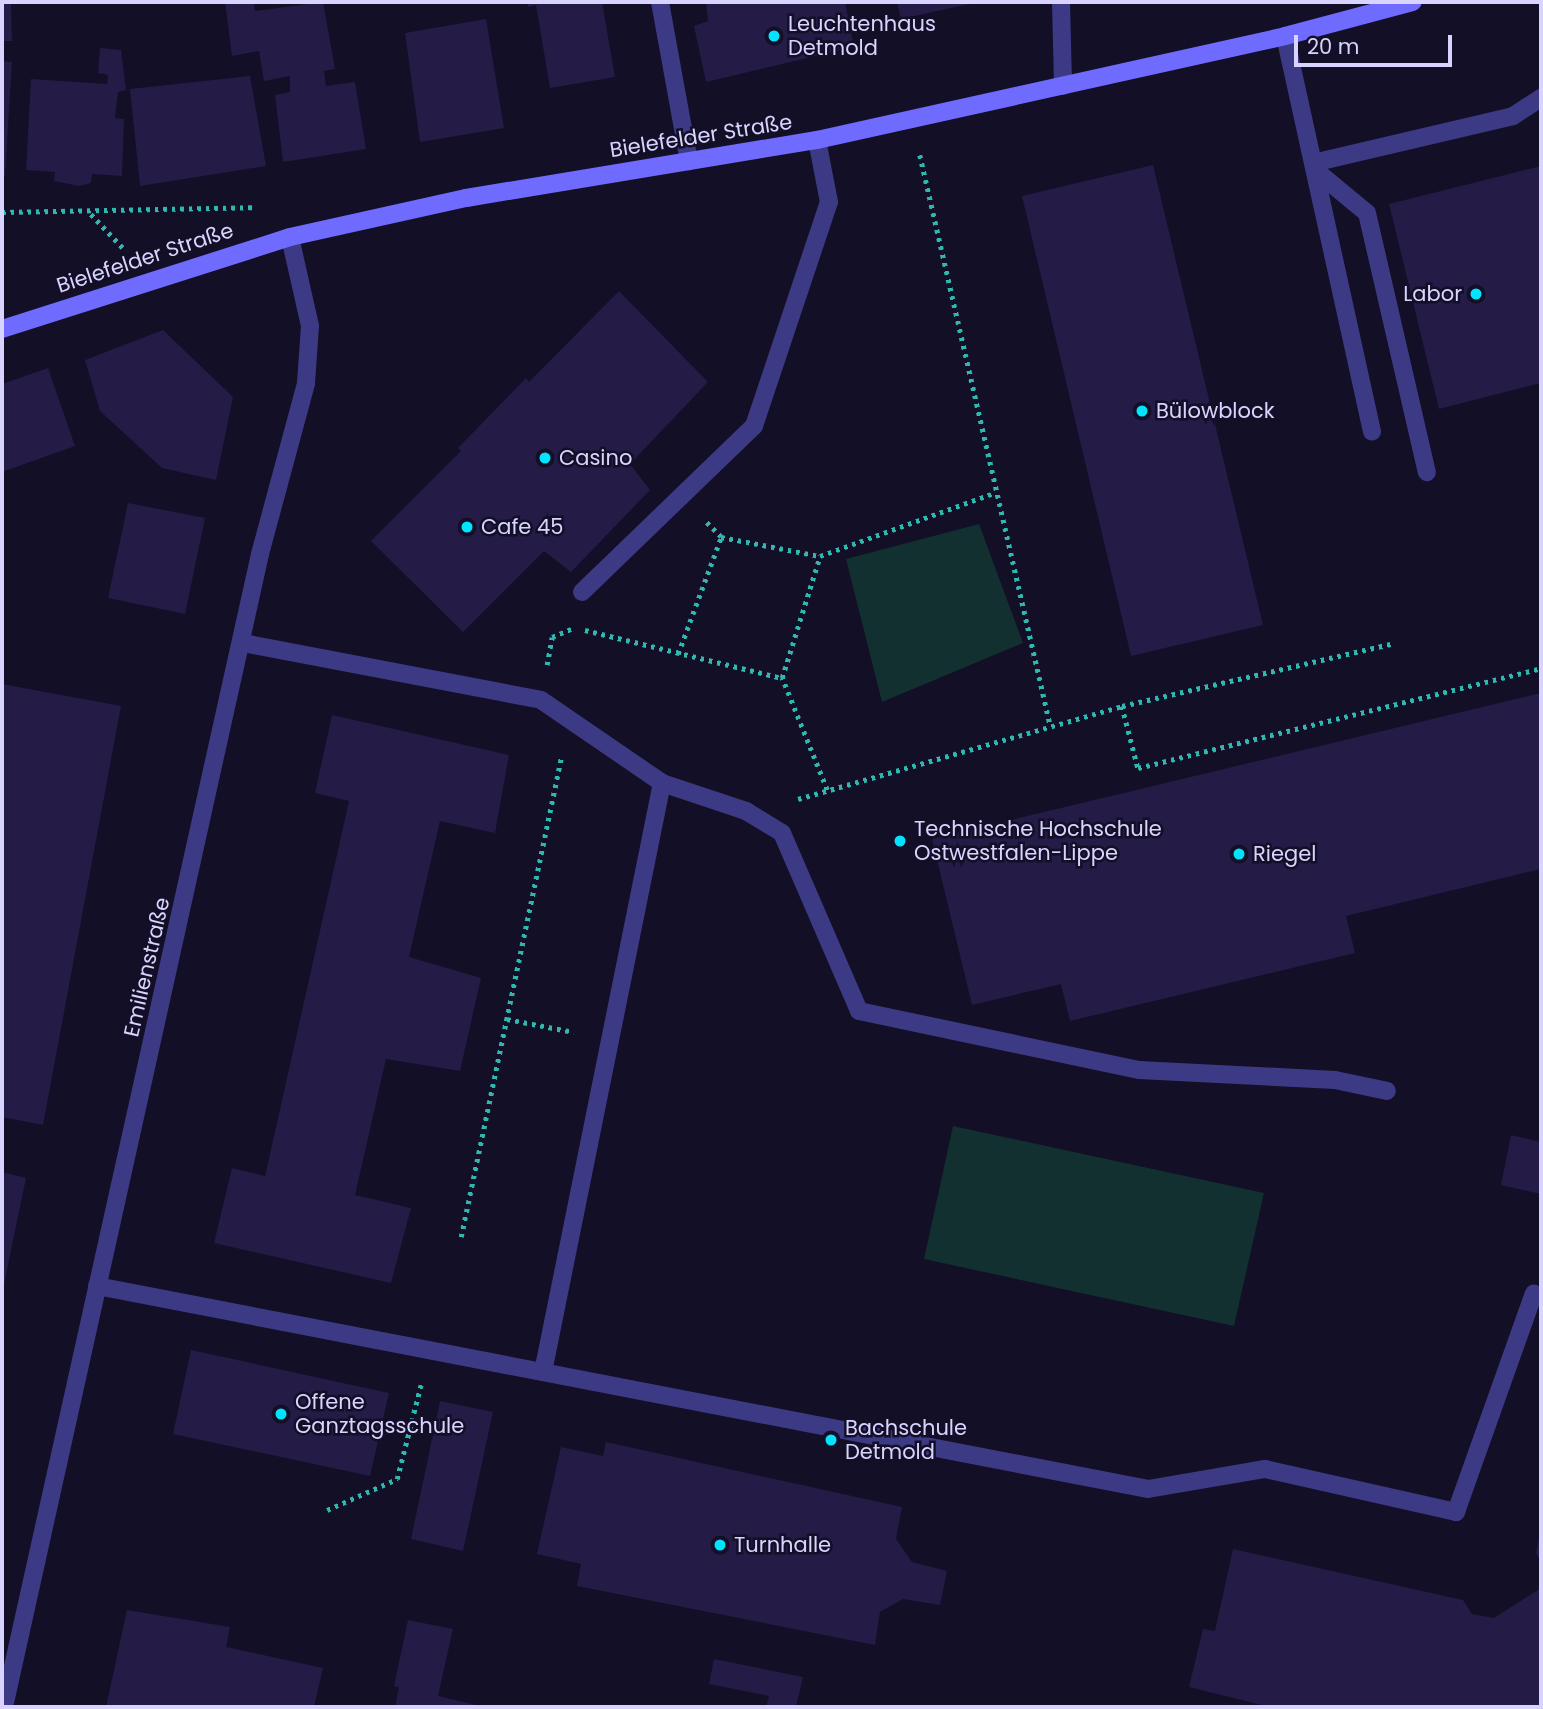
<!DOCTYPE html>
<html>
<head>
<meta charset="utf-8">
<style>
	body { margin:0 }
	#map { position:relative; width:1543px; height:1709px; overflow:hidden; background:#130f26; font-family:Poppins,sans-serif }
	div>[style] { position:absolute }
	.green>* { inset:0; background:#12302f }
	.building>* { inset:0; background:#241b47 }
	.path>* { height:4.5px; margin-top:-2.25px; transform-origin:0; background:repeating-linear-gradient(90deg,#2fb8b0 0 3.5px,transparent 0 8.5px) }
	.service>* { height:18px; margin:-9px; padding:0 9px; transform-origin:9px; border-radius:9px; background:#3d3a85 }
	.minor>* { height:18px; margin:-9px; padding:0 9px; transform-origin:9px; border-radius:9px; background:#3d3a85 }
	.secondary>* { height:18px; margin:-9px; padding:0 9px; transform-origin:9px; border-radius:9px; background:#6f6bff }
	.dots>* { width:19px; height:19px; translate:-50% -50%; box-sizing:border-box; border:4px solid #130f26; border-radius:50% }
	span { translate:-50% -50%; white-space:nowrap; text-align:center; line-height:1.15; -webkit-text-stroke:5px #130f26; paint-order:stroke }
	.poi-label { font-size:21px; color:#d9d4ff }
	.left { translate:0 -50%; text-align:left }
	.right { translate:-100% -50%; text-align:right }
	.street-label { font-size:21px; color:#d9d4ff }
	.frame { position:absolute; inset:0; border:4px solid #d9d4ff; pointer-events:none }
	.scale { position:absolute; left:1294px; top:35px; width:158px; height:32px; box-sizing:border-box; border:4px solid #d9d4ff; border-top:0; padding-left:9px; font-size:21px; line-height:24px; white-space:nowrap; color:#d9d4ff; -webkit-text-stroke:5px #130f26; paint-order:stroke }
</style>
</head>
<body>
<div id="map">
	<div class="green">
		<div style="clip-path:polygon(979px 524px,1023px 643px,882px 702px,846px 559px)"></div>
		<div style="clip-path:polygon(953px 1126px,1264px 1193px,1234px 1326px,924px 1259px)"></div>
	</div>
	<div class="building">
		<div style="clip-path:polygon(2px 2px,11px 2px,12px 41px,2px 41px)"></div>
		<div style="clip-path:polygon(225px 2px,254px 2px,255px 11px,323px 2px,335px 69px,324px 71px,326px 86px,355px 82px,366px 149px,283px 162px,275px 95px,290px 92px,290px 76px,264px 81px,259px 51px,232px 56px)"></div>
		<div style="clip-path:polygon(527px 2px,602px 2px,615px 77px,550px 88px,536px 5px,528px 7px)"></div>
		<div style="clip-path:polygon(706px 2px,845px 2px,854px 47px,706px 82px,694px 26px,708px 21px)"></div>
		<div style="clip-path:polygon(897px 2px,974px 2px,974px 3px,901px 19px)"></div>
		<div style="clip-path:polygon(486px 19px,504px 128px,420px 142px,405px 33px)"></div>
		<div style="clip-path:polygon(100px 48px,121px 50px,126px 90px,118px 92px,115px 118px,124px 119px,122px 176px,92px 174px,91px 183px,79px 186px,54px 181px,55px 172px,26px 170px,31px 79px,107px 84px,108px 75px,98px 73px)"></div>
		<div style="clip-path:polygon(2px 61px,12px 62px,5px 176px,2px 176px)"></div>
		<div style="clip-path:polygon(250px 76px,266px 166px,140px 186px,130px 89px)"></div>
		<div style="clip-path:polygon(1153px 165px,1263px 625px,1131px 656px,1022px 196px)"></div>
		<div style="clip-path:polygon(1541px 166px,1541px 383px,1439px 409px,1389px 204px)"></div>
		<div style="clip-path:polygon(619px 291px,708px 382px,630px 464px,650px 490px,571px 572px,544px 551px,463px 632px,371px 541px,461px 451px,458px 448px,526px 378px,529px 382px)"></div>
		<div style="clip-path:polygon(163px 330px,233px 397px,216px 480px,162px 468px,100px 411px,85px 360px)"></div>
		<div style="clip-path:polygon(48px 368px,75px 446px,2px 472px,2px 384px)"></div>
		<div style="clip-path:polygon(128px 503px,205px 518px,185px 614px,108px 598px)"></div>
		<div style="clip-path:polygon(2px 684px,121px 706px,43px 1125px,2px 1117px)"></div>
		<div style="clip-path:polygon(1541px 693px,1541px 869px,1346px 916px,1355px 953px,1070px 1021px,1061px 984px,972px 1005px,932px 839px)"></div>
		<div style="clip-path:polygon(332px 715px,509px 755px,495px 833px,440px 821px,409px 957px,481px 978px,460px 1071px,386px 1059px,355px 1195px,411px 1208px,391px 1283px,214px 1243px,232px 1168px,265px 1176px,296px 1038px,349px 801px,315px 793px)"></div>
		<div style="clip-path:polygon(1511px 1135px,1541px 1142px,1541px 1194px,1501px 1185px)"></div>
		<div style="clip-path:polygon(2px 1172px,26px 1178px,3px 1289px,2px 1289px)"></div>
		<div style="clip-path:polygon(191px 1350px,389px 1393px,370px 1476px,173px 1434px)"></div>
		<div style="clip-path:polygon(440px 1401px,493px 1412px,463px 1551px,411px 1539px)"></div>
		<div style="clip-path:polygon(606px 1442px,902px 1507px,896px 1539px,912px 1562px,947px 1571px,940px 1605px,903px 1599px,880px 1612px,875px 1645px,577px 1586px,581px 1564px,537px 1554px,561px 1447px,603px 1456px)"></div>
		<div style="clip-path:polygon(1540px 1533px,1541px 1533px,1541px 1562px,1536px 1553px)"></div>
		<div style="clip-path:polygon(1233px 1549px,1463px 1600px,1472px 1614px,1494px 1618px,1541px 1588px,1541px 1707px,1270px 1707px,1189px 1687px,1203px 1629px,1215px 1631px)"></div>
		<div style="clip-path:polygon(127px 1610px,230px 1627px,226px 1647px,323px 1668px,314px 1707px,106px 1707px)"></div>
		<div style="clip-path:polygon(408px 1620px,453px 1629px,438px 1696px,484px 1707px,395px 1707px,399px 1687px,394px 1686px)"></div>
		<div style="clip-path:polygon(714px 1659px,803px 1677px,796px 1707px,766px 1707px,769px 1696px,709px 1684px)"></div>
	</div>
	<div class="path">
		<div style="left:920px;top:155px;width:584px;rotate:77.13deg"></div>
		<div style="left:2px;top:212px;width:251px;rotate:-1.1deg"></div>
		<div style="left:91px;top:214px;width:51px;rotate:46.6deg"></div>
		<div style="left:721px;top:537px;width:101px;rotate:10.9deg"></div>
		<div style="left:585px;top:630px;width:203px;rotate:13.7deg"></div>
		<div style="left:678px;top:654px;width:125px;rotate:-69.8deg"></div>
		<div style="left:721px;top:537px;width:21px;rotate:-135deg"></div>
		<div style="left:547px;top:665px;width:28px;rotate:-80deg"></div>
		<div style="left:552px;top:637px;width:23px;rotate:-23deg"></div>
		<div style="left:1122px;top:706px;width:280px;rotate:-13deg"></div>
		<div style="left:827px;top:790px;width:121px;rotate:-111.9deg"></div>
		<div style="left:782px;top:678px;width:128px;rotate:-72.7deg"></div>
		<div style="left:820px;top:556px;width:185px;rotate:-19.9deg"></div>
		<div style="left:798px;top:799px;width:337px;rotate:-16deg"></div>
		<div style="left:1122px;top:706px;width:64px;rotate:75.5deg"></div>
		<div style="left:1138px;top:768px;width:415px;rotate:-13.9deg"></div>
		<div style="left:507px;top:1019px;width:68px;rotate:11deg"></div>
		<div style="left:461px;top:1237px;width:489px;rotate:-78.2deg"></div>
		<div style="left:327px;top:1510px;width:77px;rotate:-23.9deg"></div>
		<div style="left:397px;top:1479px;width:98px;rotate:-75.8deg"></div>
	</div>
	<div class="service">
		<div style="left:1285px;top:36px;width:405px;rotate:77.6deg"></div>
		<div style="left:1313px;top:163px;width:205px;rotate:-13.2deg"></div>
		<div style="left:1513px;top:116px;width:33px;rotate:-33deg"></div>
		<div style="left:1315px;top:170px;width:67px;rotate:39.6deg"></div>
		<div style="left:1367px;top:213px;width:266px;rotate:77deg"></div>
		<div style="left:582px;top:592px;width:239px;rotate:-44deg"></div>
		<div style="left:754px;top:426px;width:236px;rotate:-71.5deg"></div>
		<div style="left:829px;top:202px;width:63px;rotate:-101deg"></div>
		<div style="left:243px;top:643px;width:303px;rotate:10.8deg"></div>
		<div style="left:541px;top:700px;width:147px;rotate:34.4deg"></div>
		<div style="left:662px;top:783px;width:89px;rotate:18.4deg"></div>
		<div style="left:746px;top:811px;width:42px;rotate:31.4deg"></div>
		<div style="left:782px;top:833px;width:194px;rotate:66.6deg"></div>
		<div style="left:859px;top:1011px;width:286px;rotate:11.9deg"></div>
		<div style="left:1139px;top:1070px;width:196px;rotate:2.9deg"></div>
		<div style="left:1335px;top:1080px;width:53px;rotate:11.9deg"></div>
		<div style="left:97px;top:1286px;width:1070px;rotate:10.93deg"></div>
		<div style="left:1148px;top:1489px;width:119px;rotate:-9.7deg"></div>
		<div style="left:1265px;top:1469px;width:196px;rotate:12.7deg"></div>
		<div style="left:1456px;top:1512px;width:232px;rotate:-70.4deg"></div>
		<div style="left:543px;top:1372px;width:601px;rotate:-78.58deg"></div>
	</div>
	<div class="minor">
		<div style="left:660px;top:2px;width:162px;rotate:79.7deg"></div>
		<div style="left:1061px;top:2px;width:84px;rotate:88.6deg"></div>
		<div style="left:4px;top:1707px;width:1181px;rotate:-77.48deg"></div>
		<div style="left:260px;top:554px;width:177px;rotate:-74.9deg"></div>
		<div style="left:306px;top:383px;width:57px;rotate:-86deg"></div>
		<div style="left:310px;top:326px;width:91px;rotate:-102.7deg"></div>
	</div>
	<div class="secondary">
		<div style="left:2px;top:329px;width:302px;rotate:-17.7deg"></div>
		<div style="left:290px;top:237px;width:180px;rotate:-12.5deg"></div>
		<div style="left:466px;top:198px;width:356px;rotate:-9.4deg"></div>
		<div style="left:817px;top:140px;width:479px;rotate:-12.5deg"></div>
		<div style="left:1285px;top:36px;width:132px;rotate:-14.9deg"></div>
	</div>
	<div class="dots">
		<div style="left:774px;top:36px;background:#00e5ff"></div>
		<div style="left:1476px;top:294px;background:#00e5ff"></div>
		<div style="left:1142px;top:411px;background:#00e5ff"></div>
		<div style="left:545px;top:458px;background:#00e5ff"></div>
		<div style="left:467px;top:527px;background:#00e5ff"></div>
		<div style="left:900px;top:841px;background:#00e5ff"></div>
		<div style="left:1239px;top:854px;background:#00e5ff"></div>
		<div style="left:281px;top:1414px;background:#00e5ff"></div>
		<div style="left:831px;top:1440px;background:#00e5ff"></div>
		<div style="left:720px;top:1545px;background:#00e5ff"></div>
	</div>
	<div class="poi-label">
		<span class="left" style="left:788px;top:36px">Leuchtenhaus<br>Detmold</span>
		<span class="right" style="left:1462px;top:294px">Labor</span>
		<span class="left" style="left:1156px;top:411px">Bülowblock</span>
		<span class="left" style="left:559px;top:458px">Casino</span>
		<span class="left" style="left:481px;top:527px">Cafe 45</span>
		<span class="left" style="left:914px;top:841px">Technische Hochschule<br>Ostwestfalen-Lippe</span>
		<span class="left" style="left:1253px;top:854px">Riegel</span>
		<span class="left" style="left:295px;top:1414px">Offene<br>Ganztagsschule</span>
		<span class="left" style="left:845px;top:1440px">Bachschule<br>Detmold</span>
		<span class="left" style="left:734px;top:1545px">Turnhalle</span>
	</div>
	<div class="street-label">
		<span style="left:701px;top:136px;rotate:-9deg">Bielefelder Straße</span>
		<span style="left:145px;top:258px;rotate:-18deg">Bielefelder Straße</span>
		<span style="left:147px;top:967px;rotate:-77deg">Emilienstraße</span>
	</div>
	<div class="frame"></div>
	<div class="scale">20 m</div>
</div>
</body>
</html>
